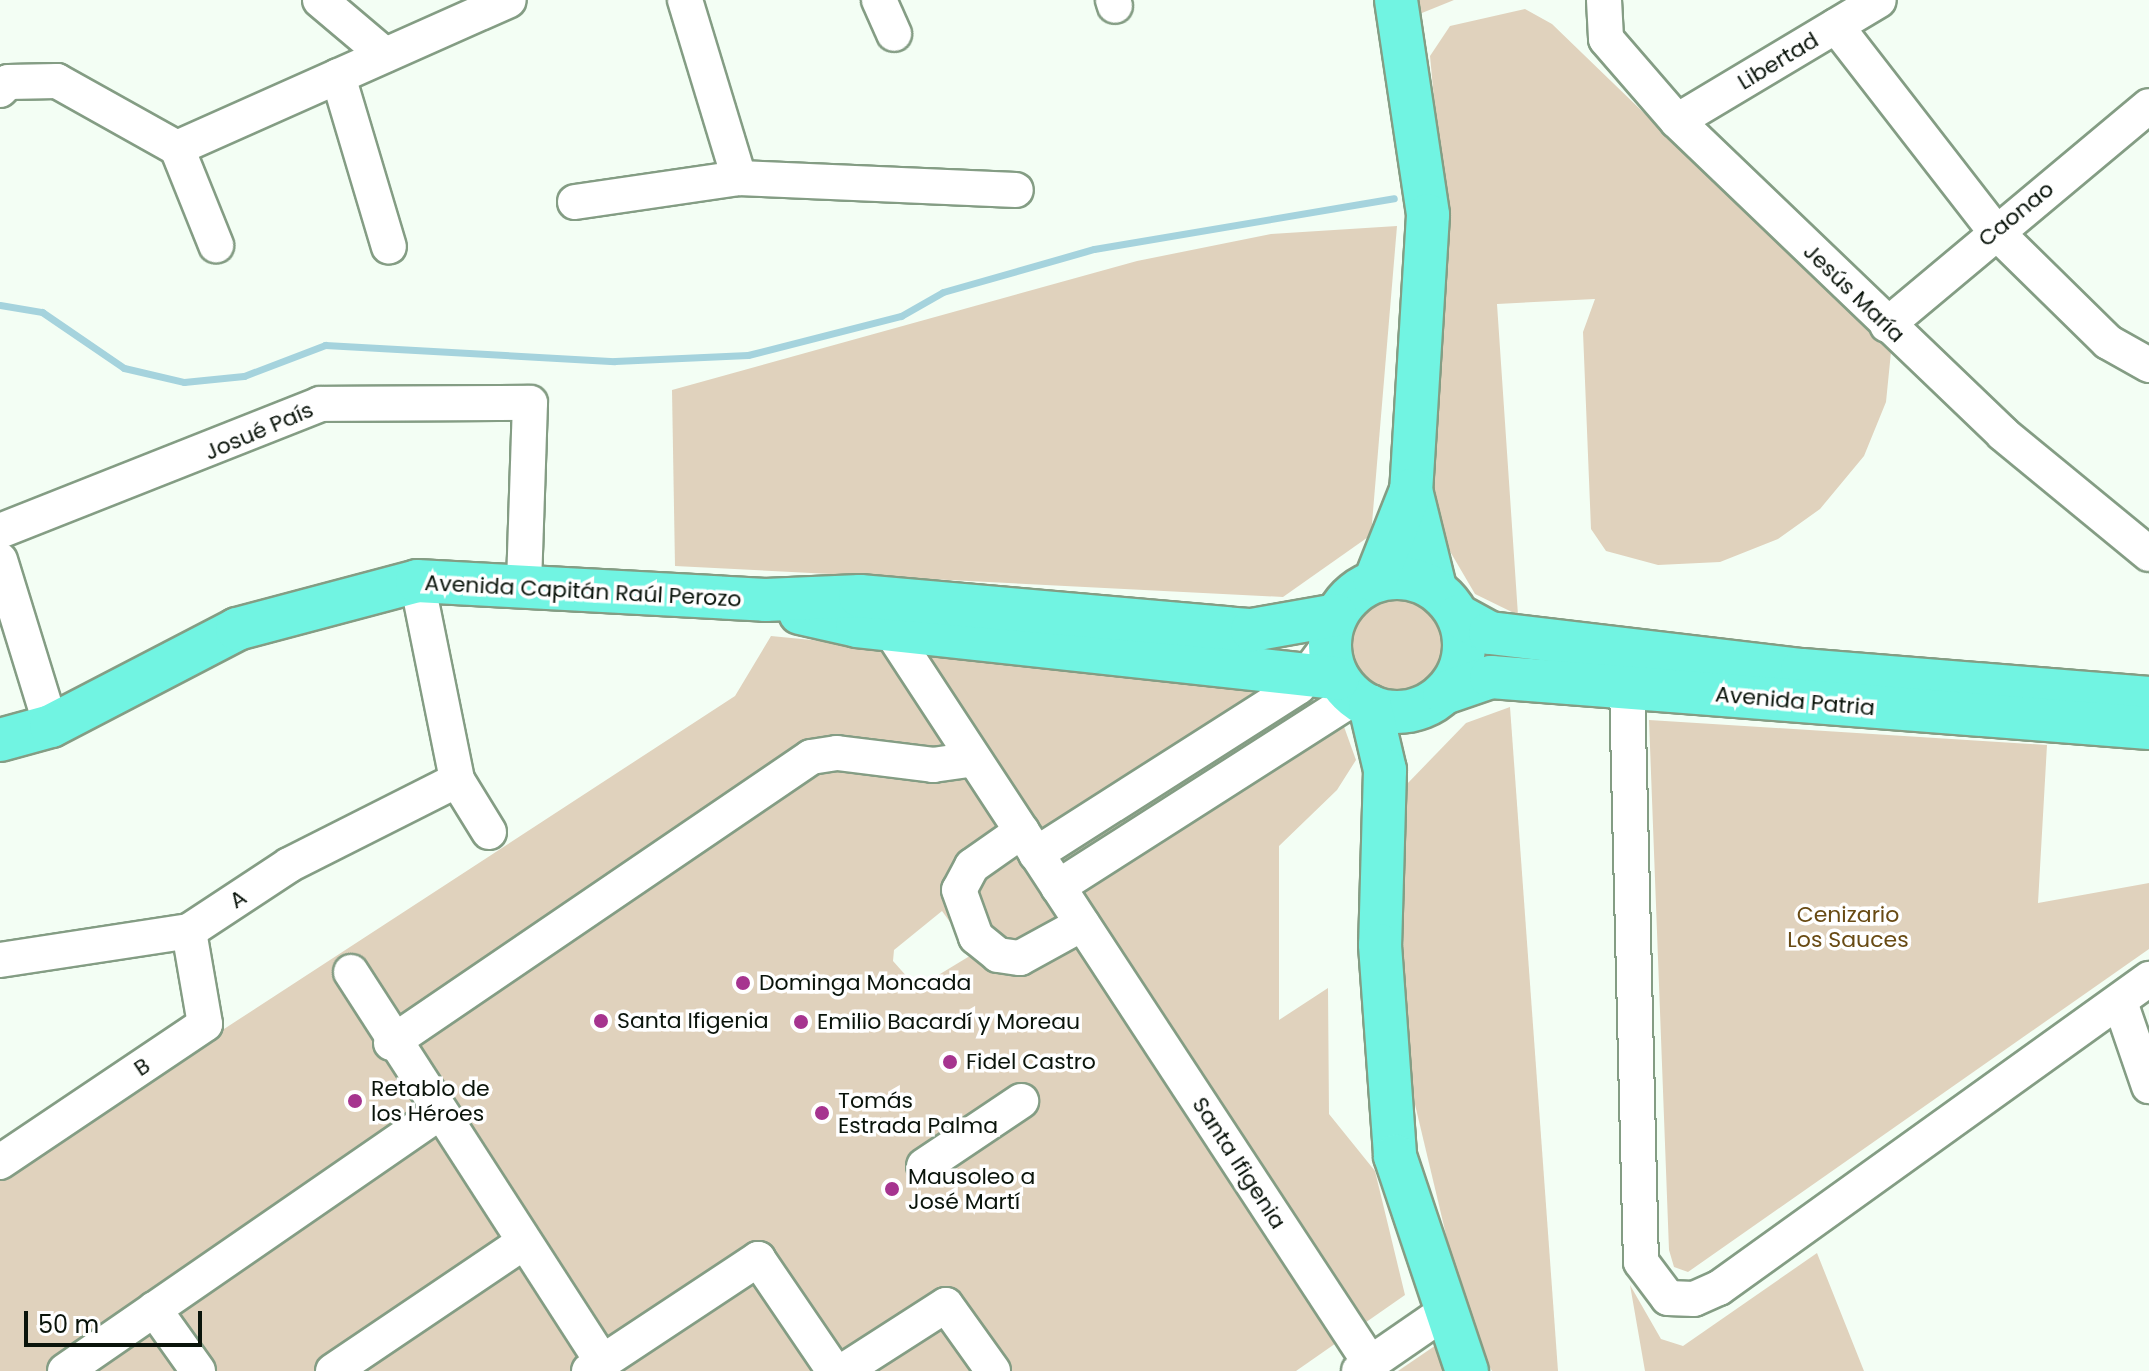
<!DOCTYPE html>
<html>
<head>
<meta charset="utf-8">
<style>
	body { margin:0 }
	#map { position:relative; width:2149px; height:1371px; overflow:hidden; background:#f3fef4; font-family:Poppins,sans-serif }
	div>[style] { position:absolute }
	.green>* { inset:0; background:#e0d2bd }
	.round { border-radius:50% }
	.stream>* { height:7px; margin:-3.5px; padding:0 3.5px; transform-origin:3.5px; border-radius:3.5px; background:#a5d3dd }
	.roads { filter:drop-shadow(2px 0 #849d84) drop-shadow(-2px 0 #849d84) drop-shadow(0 2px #849d84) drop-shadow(0 -2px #849d84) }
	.minor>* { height:34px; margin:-17px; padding:0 17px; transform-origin:17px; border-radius:17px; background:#fff }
	.major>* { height:42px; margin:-21px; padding:0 21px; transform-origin:21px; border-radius:21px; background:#71f4e2 }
	.major>.ring { margin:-21px; padding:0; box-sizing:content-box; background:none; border:42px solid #71f4e2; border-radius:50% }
	.dots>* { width:22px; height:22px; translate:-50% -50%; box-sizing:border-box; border:4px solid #fff; border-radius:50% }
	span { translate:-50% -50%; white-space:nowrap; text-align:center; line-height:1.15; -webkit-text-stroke:7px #fff; paint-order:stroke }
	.street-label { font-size:22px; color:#0a140b }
	.park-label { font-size:22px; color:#684a13 }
	.poi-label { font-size:22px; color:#0a140b }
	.left { translate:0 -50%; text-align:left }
	.scale { position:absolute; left:24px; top:1311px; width:178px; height:36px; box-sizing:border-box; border:4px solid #0a140b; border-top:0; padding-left:10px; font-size:24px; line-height:28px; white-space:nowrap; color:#0a140b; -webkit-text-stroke:6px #fff; paint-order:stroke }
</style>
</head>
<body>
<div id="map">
	<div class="green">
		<div style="clip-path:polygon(1413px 0,1454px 0,1417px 15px)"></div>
		<div style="clip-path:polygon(1525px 9px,1552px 24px,1891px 352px,1886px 402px,1864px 456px,1820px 509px,1778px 539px,1720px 562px,1658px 565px,1606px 551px,1591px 529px,1583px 332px,1595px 299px,1497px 304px,1518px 615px,1475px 594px,1441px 536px,1423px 468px,1448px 248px,1430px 56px,1450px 26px)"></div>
		<div style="clip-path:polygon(1397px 226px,1371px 535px,1283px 597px,675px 566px,672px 390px,1137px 261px,1271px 234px)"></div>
		<div class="round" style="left:1341px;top:594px;width:102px;height:102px"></div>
		<div style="clip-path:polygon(evenodd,771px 636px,1139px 672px,1266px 690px,1338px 710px,1356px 760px,1337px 790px,1279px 846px,1279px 1020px,1328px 988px,1329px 1114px,1375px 1171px,1405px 1295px,1296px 1371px,0 1371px,0 1175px,735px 696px,771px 636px,942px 911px,973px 954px,917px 988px,893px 961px,894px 950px,942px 911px)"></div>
		<div style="clip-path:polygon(1510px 707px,1558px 1371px,1492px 1371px,1469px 1331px,1402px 1050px,1406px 785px,1466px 723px)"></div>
		<div style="clip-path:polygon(1649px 720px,2047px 745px,2038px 903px,2149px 883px,2149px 949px,1688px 1272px,1674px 1267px,1669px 1250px)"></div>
		<div style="clip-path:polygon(1817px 1253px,1864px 1371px,1645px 1371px,1630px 1285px,1661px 1339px,1683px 1346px)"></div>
		<div style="clip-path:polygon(1442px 1341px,1451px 1371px,1398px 1371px)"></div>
	</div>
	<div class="stream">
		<div style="left:0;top:305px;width:43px;rotate:9.5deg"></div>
		<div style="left:42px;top:312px;width:99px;rotate:34.3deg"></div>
		<div style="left:124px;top:368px;width:62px;rotate:13.1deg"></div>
		<div style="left:184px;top:382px;width:60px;rotate:-5.7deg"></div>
		<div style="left:244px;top:376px;width:87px;rotate:-20.9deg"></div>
		<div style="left:325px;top:345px;width:290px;rotate:3.2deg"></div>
		<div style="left:615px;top:361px;width:133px;rotate:-2.6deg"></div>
		<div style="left:748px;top:355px;width:158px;rotate:-14.3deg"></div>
		<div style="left:901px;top:316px;width:48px;rotate:-29.7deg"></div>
		<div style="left:943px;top:292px;width:157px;rotate:-15.9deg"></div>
		<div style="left:1094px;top:249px;width:304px;rotate:-9.6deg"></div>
	</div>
	<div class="roads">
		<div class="minor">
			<div style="left:320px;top:0;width:85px;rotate:40.2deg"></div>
			<div style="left:685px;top:0;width:186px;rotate:73.1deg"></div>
			<div style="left:879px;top:0;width:37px;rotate:66deg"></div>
			<div style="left:1113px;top:0;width:6px;rotate:72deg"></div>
			<div style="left:1604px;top:0;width:39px;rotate:87deg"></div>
			<div style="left:1606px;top:39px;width:108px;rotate:49.1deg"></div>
			<div style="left:1677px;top:121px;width:452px;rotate:43.8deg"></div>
			<div style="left:2003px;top:434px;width:189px;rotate:39.4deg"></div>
			<div style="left:1836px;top:26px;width:259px;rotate:52.2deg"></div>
			<div style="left:1995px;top:231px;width:158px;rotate:44.5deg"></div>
			<div style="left:2108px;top:342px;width:47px;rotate:29.3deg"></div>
			<div style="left:338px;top:76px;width:178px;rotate:73.4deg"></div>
			<div style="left:0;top:90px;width:11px;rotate:-45deg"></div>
			<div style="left:8px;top:82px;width:49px;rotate:-1.2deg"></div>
			<div style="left:57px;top:81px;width:137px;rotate:29.2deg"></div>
			<div style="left:177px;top:148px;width:363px;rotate:-24deg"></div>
			<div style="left:1677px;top:121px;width:235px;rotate:-30.9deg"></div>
			<div style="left:177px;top:148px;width:105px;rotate:68.1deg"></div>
			<div style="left:575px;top:202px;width:166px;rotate:-8.3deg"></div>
			<div style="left:739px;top:178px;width:277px;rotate:2.5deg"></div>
			<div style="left:1887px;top:325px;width:341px;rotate:-39.9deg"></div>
			<div style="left:0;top:531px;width:344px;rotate:-21.6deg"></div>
			<div style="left:320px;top:404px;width:210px;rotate:-0.3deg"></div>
			<div style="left:530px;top:403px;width:183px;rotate:91.9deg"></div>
			<div style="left:0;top:560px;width:174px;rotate:72.9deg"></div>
			<div style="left:417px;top:581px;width:203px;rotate:78.6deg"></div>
			<div style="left:457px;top:780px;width:61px;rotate:58.4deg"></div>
			<div style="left:890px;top:630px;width:876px;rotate:56.78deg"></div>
			<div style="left:1627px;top:687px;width:575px;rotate:88.61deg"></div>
			<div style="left:1641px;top:1262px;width:45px;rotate:53.1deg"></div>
			<div style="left:1668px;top:1298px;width:26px;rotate:2deg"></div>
			<div style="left:1694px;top:1299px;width:27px;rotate:-24deg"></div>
			<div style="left:1719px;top:1288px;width:530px;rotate:-35.7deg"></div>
			<div style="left:1022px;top:831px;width:61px;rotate:145deg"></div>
			<div style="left:972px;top:866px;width:27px;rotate:118deg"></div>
			<div style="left:959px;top:890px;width:50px;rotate:70.1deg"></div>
			<div style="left:976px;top:937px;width:28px;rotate:39deg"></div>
			<div style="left:998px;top:955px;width:22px;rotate:8deg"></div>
			<div style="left:1020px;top:958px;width:71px;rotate:-28.7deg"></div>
			<div style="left:1036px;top:854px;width:311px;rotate:-32.5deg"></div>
			<div style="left:1298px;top:687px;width:52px;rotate:-53.6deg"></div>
			<div style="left:1058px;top:887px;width:353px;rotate:-32.6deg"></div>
			<div style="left:0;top:960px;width:191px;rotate:-8.7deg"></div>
			<div style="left:189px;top:931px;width:120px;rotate:-33.4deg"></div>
			<div style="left:289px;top:865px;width:188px;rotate:-26.8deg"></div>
			<div style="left:351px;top:972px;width:464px;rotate:57.2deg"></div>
			<div style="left:2120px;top:1002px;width:89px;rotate:71deg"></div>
			<div style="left:391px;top:1043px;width:508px;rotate:-34.25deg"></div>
			<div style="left:811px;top:757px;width:26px;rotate:-9deg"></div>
			<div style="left:837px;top:753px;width:97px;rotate:7.1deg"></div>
			<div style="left:933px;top:765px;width:41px;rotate:-8.3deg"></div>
			<div style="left:0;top:1162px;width:247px;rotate:-33.9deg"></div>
			<div style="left:205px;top:1024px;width:94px;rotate:-99.8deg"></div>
			<div style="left:924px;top:1166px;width:117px;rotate:-33.8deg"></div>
			<div style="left:154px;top:1309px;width:76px;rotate:54.6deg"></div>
			<div style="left:65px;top:1371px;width:452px;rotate:-34.6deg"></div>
			<div style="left:333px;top:1371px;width:229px;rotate:-34deg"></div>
			<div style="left:589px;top:1371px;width:203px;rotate:-33.5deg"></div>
			<div style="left:758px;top:1259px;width:135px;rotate:55.8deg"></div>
			<div style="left:843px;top:1371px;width:122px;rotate:-32.7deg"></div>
			<div style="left:946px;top:1305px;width:81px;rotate:54.5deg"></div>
			<div style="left:1359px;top:1371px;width:106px;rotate:-34.6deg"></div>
		</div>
		<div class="major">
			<div style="left:1396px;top:0;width:217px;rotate:81.5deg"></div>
			<div style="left:1428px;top:215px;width:276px;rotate:93.5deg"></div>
			<div style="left:1411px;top:490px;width:101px;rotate:76.2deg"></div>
			<div class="ring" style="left:1330px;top:578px;width:92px;height:92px"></div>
			<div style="left:1375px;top:581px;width:98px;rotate:-68.4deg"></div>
			<div style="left:800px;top:613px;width:58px;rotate:12.8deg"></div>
			<div style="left:857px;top:626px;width:484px;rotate:6.2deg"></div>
			<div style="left:1459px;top:616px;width:35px;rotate:29deg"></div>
			<div style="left:1490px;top:633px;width:314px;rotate:6.8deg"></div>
			<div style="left:1802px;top:670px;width:348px;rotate:4.6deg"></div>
			<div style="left:1444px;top:693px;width:50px;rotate:-18.8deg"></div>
			<div style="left:1491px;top:677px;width:660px;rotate:4.43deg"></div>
			<div style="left:1370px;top:706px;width:66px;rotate:76.8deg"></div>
			<div style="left:1385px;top:770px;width:175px;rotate:91.6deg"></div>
			<div style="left:1380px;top:945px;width:212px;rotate:85.9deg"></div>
			<div style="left:1395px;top:1156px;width:227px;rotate:71.5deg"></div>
			<div style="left:0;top:740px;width:53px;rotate:-15.4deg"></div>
			<div style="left:51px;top:726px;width:210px;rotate:-27.5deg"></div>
			<div style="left:237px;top:629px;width:186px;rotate:-14.9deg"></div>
			<div style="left:417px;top:581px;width:349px;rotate:3.1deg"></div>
			<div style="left:765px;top:600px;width:95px;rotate:-2.4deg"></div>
			<div style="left:860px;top:596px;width:393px;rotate:5deg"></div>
			<div style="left:1252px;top:630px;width:85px;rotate:-10.1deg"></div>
		</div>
	</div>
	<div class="dots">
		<div style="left:743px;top:983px;background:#a6348f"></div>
		<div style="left:601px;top:1021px;background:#a6348f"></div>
		<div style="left:801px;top:1022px;background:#a6348f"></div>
		<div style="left:950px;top:1062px;background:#a6348f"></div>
		<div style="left:355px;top:1101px;background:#a6348f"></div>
		<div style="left:822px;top:1113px;background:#a6348f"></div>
		<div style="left:892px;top:1189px;background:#a6348f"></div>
	</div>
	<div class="street-label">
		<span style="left:1778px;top:61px;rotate:-31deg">Libertad</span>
		<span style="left:2016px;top:214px;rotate:-39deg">Caonao</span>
		<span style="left:1854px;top:293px;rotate:44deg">Jesús María</span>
		<span style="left:259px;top:431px;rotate:-23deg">Josué País</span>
		<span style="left:583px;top:591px;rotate:3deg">Avenida Capitán Raúl Perozo</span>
		<span style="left:1795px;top:701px;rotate:5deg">Avenida Patria</span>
		<span style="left:238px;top:899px;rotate:-33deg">A</span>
		<span style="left:142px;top:1067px;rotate:-34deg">B</span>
		<span style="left:1239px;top:1163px;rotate:57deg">Santa Ifigenia</span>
	</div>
	<div class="park-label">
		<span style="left:1848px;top:927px">Cenizario<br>Los Sauces</span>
	</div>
	<div class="poi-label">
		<span class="left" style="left:759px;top:983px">Dominga Moncada</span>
		<span class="left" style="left:617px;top:1021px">Santa Ifigenia</span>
		<span class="left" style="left:817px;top:1022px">Emilio Bacardí y Moreau</span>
		<span class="left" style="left:966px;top:1062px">Fidel Castro</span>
		<span class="left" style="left:371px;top:1101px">Retablo de<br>los Héroes</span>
		<span class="left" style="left:838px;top:1113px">Tomás<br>Estrada Palma</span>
		<span class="left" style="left:908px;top:1189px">Mausoleo a<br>José Martí</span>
	</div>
	<div class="scale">50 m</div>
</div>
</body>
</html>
